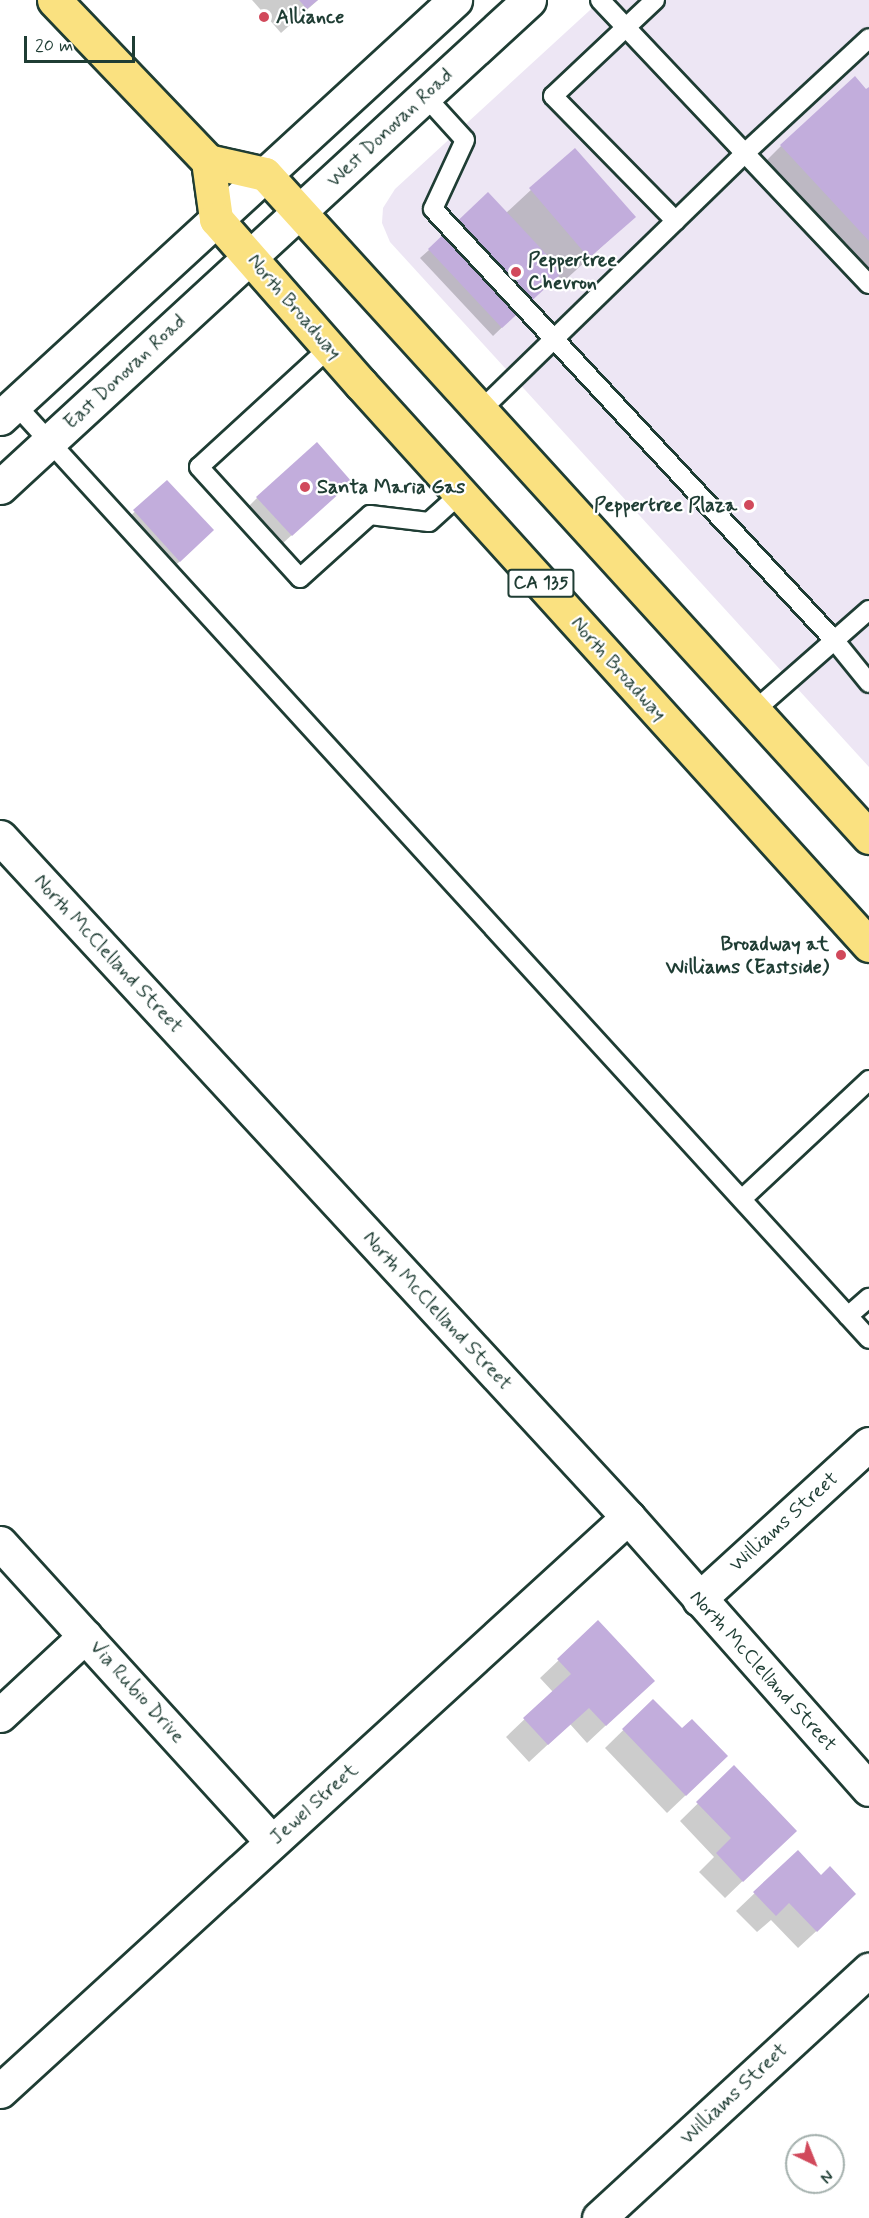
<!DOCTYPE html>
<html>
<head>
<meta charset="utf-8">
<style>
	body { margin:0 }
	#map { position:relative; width:869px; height:2218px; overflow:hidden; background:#fff; font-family:Mynerve,sans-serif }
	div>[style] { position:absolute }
	.built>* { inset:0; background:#ede6f4 }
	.shadow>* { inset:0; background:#0003 }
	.building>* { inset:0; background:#c2addc }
	.roads { filter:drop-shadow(2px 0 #1f3d34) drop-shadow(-2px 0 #1f3d34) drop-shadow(0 2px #1f3d34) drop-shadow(0 -2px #1f3d34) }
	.lane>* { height:18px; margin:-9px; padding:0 9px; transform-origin:9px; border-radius:9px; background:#fff }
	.street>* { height:33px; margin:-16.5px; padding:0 16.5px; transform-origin:16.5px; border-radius:16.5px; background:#fff }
	.secondary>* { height:33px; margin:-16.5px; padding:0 16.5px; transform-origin:16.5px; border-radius:16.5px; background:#fff }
	.primary>* { height:33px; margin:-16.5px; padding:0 16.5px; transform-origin:16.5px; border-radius:16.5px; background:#fae180 }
	.dots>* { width:16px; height:16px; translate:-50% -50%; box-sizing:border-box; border:3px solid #fff; border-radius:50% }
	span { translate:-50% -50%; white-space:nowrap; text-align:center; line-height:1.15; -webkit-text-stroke:4.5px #fff; paint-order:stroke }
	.shield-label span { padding:2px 4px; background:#fff; border:2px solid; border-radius:4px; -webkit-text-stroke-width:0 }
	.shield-label { font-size:18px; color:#1f3d34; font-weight:700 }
	.poi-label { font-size:20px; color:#1f3d34; font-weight:700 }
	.left { translate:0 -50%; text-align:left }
	.right { translate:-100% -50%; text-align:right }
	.street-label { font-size:20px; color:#1f3d34 }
	.north { position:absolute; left:785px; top:2134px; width:60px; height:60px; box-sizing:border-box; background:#fff; border:2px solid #a5b1ae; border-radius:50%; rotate:137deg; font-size:16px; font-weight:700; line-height:24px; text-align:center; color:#1f3d34 }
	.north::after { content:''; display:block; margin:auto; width:21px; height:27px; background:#d1495b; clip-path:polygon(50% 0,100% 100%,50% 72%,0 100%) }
	.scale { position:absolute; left:24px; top:36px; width:111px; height:27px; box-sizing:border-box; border:3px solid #1f3d34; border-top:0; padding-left:8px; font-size:18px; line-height:21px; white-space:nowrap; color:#1f3d34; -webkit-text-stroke:4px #fff; paint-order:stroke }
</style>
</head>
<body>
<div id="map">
	<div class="built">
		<div style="clip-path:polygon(601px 0,869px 0,869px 767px,390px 242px,382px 223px,383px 208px,395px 189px)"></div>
	</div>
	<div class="shadow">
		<div style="clip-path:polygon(252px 0,318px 0,281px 33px)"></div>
		<div style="clip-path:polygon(869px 89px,869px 294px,756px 171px,781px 146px)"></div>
		<div style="clip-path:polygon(574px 150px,634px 217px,563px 282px,557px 275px,493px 336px,420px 258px,429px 250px,506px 213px)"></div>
		<div style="clip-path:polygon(167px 482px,194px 548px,162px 578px,116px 529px)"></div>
		<div style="clip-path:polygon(341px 490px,282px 544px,248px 507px,257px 498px)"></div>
		<div style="clip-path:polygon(598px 1623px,635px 1698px,587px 1743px,570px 1724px,529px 1762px,506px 1737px,553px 1692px,540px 1678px)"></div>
		<div style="clip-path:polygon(653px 1701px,682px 1730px,708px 1774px,667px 1813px,605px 1748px)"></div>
		<div style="clip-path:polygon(734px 1768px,777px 1848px,725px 1898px,699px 1872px,714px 1857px,680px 1821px)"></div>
		<div style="clip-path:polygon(798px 1852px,837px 1912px,798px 1948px,771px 1920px,757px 1932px,736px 1911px)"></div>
	</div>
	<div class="building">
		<div style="clip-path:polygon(299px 0,318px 0,307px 9px)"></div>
		<div style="clip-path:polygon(855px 76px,866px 89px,869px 87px,869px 241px,780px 145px)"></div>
		<div style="clip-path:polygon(575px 148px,636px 217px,589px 258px,529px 188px)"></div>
		<div style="clip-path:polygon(488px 192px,563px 272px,502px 328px,428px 249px)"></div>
		<div style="clip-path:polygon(317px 442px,352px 482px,292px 536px,256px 497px)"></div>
		<div style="clip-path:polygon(167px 480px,214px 530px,180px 562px,133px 510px)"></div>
		<div style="clip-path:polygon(598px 1620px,655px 1681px,606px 1726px,589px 1708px,548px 1745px,523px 1718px,571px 1674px,557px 1659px)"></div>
		<div style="clip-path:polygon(653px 1699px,682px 1728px,692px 1719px,728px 1756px,686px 1796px,622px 1729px)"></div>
		<div style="clip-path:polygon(734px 1765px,797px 1831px,743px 1882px,716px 1853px,731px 1838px,696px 1802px)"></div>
		<div style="clip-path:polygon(798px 1850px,821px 1875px,830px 1866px,856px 1894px,817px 1932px,789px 1903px,776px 1916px,753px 1892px)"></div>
	</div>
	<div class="roads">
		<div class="lane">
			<div style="left:600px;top:0;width:391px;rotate:46.6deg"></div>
			<div style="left:655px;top:0;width:140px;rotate:136.7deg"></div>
			<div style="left:553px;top:96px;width:175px;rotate:45.5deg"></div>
			<div style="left:425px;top:96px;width:59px;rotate:47.7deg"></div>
			<div style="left:465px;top:140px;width:76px;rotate:114.9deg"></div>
			<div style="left:433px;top:209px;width:590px;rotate:47.06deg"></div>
			<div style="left:835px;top:641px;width:54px;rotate:51deg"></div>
			<div style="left:329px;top:348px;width:176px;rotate:137.5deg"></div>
			<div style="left:199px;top:467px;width:150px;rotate:47.7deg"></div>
			<div style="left:300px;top:578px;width:94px;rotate:-42deg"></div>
			<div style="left:370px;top:515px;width:59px;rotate:6.8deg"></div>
			<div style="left:429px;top:522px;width:42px;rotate:-42.1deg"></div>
			<div style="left:15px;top:404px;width:1266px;rotate:47.59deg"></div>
			<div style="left:481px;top:410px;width:368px;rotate:-44.2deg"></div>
			<div style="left:745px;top:153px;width:169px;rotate:-42.8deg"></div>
			<div style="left:754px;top:711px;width:153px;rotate:-41.3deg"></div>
			<div style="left:742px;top:1199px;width:174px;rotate:-43.1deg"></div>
			<div style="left:848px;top:1316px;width:28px;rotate:-41deg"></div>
		</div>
		<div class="street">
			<div style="left:0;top:837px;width:926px;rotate:47.28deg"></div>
			<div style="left:628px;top:1517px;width:363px;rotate:48.5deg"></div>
			<div style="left:0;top:1543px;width:404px;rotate:47.7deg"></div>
			<div style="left:699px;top:1599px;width:230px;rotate:-42.4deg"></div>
			<div style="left:0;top:1715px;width:116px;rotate:-42.9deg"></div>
			<div style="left:0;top:2091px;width:851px;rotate:-42.43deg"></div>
			<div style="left:599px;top:2218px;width:367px;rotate:-42.6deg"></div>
		</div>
		<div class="secondary">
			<div style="left:0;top:418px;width:618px;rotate:-42.57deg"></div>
			<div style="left:0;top:487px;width:719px;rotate:-42.63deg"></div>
		</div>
		<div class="primary">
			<div style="left:54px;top:0;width:223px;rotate:46.3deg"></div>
			<div style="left:208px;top:161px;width:58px;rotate:12.8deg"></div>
			<div style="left:265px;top:174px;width:897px;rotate:47.67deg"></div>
			<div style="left:208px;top:161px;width:59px;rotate:82.1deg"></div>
			<div style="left:216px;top:219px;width:220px;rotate:48.7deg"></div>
			<div style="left:361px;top:384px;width:757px;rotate:47.84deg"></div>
		</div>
	</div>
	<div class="dots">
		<div style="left:264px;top:17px;background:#d1495b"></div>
		<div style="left:516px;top:272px;background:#d1495b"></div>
		<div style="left:305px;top:487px;background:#d1495b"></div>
		<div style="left:749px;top:505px;background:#d1495b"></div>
		<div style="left:841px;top:955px;background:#d1495b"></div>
	</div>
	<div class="shield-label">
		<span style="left:541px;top:583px">CA 135</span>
	</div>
	<div class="poi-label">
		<span class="left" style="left:276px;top:17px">Alliance</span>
		<span class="left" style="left:528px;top:272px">Peppertree<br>Chevron</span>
		<span class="left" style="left:317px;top:487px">Santa Maria Gas</span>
		<span class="right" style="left:737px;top:505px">Peppertree Plaza</span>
		<span class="right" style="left:829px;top:956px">Broadway at<br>Williams (Eastside)</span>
	</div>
	<div class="street-label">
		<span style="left:390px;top:128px;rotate:-43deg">West Donovan Road</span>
		<span style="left:294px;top:307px;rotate:49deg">North Broadway</span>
		<span style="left:125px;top:372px;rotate:-43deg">East Donovan Road</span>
		<span style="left:618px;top:669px;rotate:48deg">North Broadway</span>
		<span style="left:108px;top:954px;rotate:47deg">North McClelland Street</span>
		<span style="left:437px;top:1311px;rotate:47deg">North McClelland Street</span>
		<span style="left:784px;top:1522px;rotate:-42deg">Williams Street</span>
		<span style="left:763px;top:1671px;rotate:48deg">North McClelland Street</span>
		<span style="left:137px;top:1692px;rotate:48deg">Via Rubio Drive</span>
		<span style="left:314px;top:1804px;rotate:-42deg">Jewel Street</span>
		<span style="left:734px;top:2094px;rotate:-43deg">Williams Street</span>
	</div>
	<div class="north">N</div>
	<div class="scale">20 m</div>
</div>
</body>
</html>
